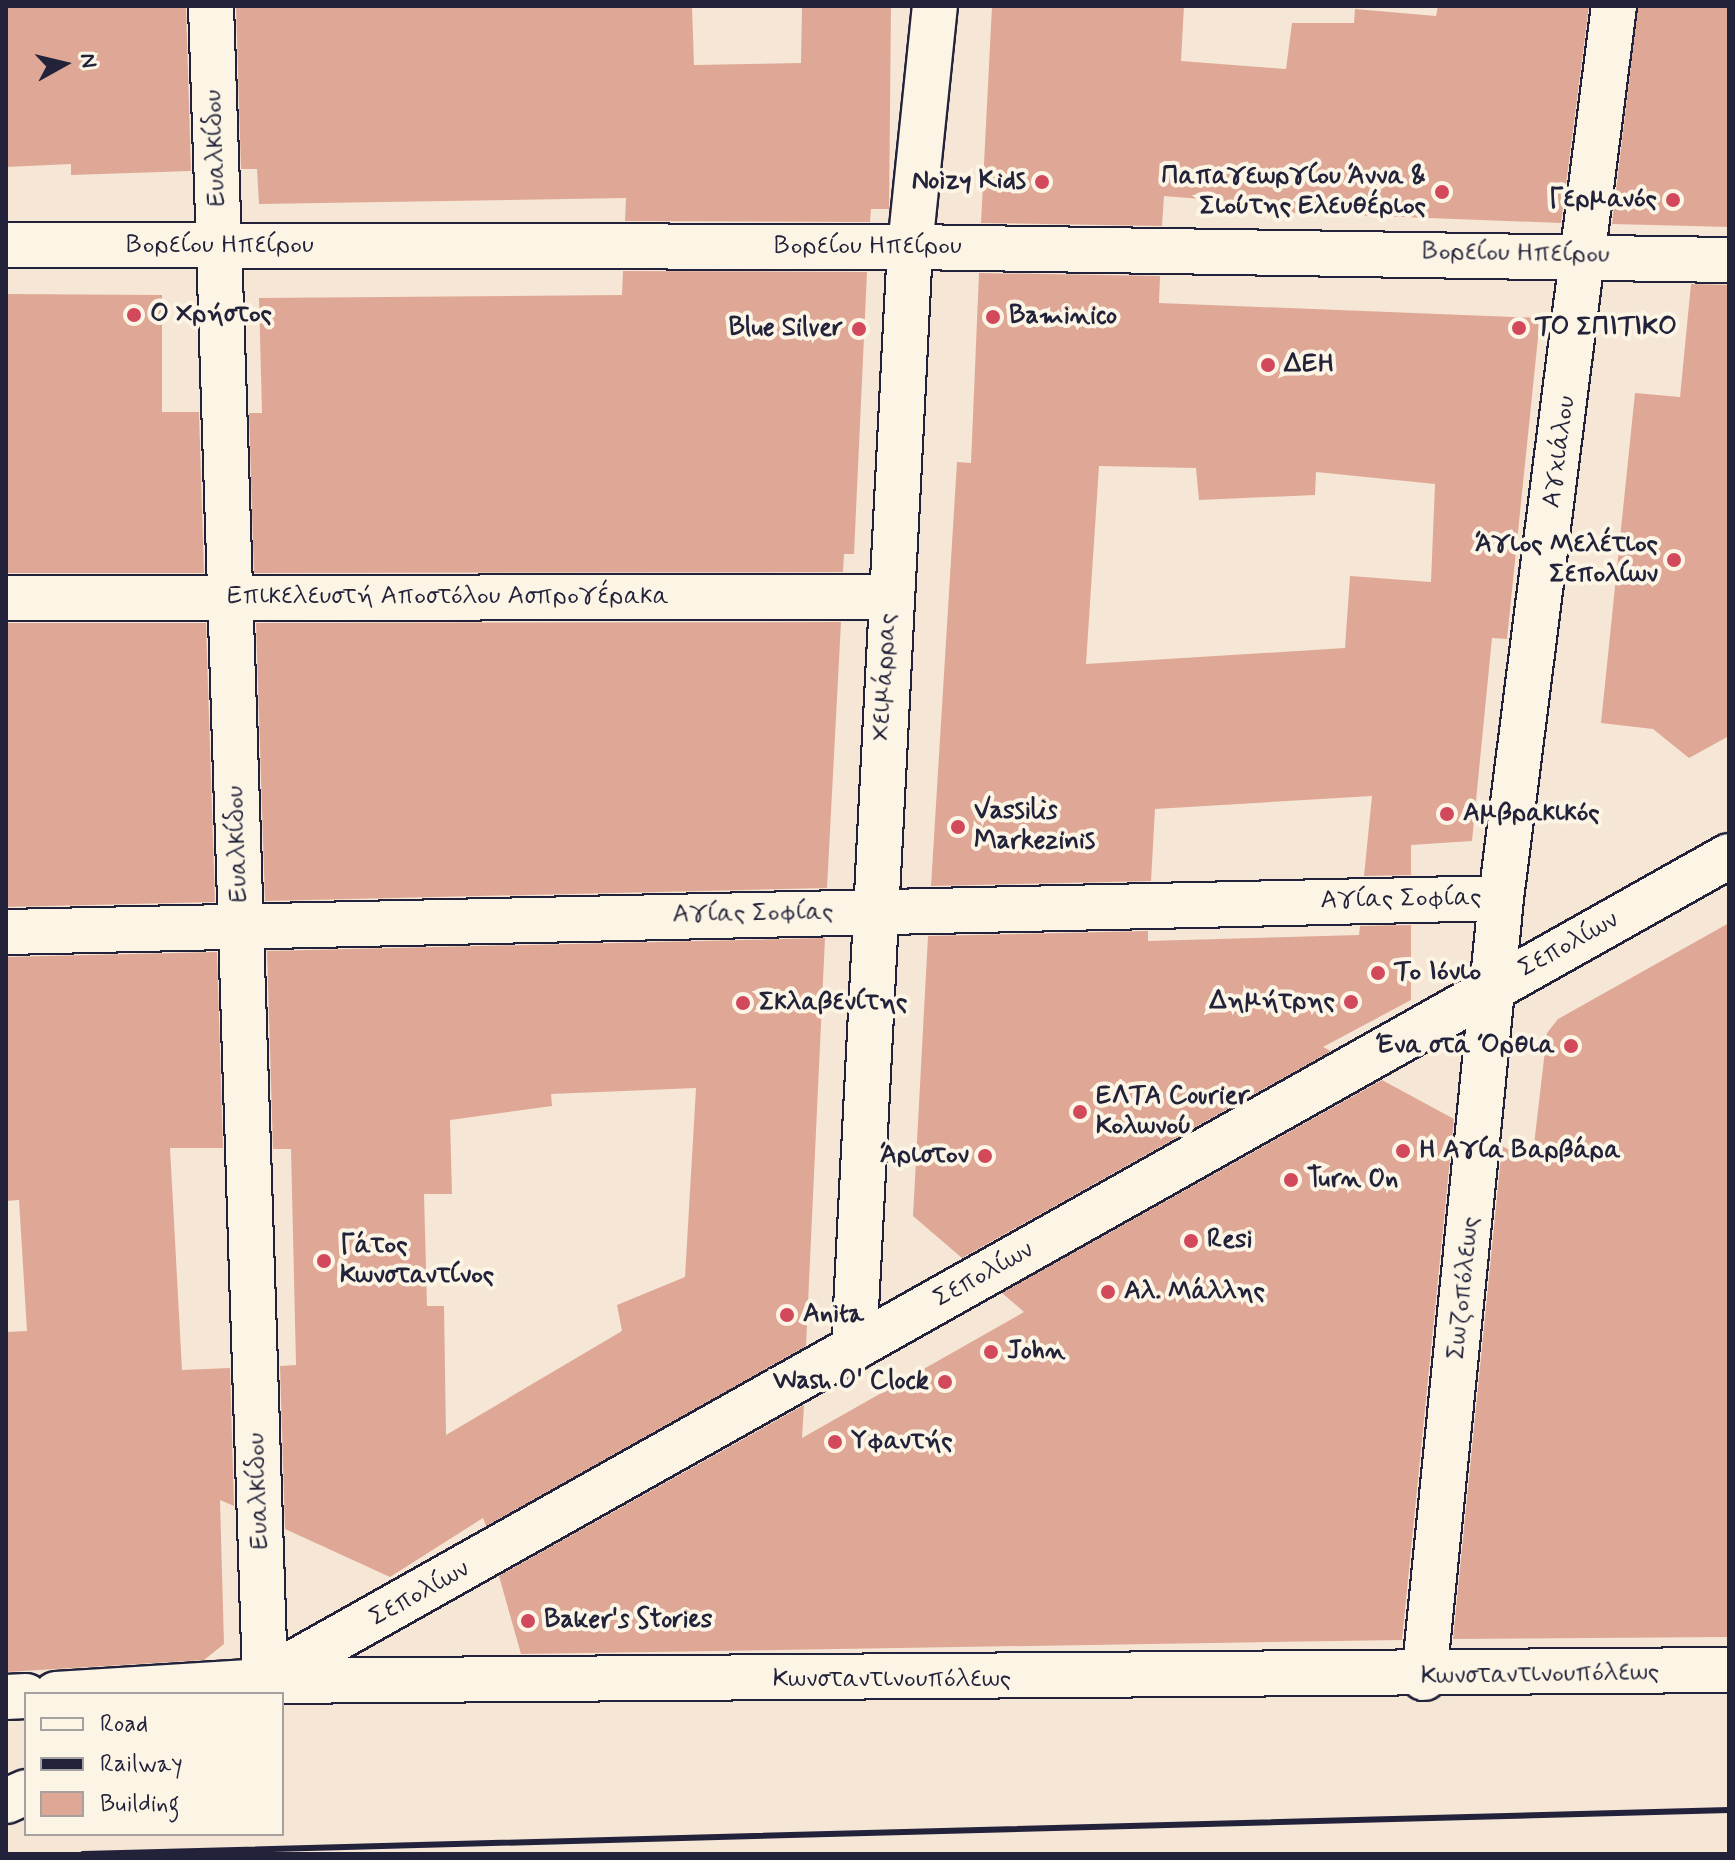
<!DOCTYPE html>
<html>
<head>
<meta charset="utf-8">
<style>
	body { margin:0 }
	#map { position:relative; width:1735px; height:1860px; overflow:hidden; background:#f6e6d5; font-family:Mynerve,sans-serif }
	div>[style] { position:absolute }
	.building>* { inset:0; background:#dfa896 }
	.roads { filter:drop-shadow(2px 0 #22223b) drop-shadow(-2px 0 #22223b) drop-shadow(0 2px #22223b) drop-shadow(0 -2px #22223b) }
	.street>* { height:44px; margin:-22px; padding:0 22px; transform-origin:22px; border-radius:22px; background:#fcf5e5 }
	.secondary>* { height:44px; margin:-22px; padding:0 22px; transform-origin:22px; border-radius:22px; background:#fcf5e5 }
	.rail>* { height:6px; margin:-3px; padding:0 3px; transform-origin:3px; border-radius:3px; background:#22223b }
	.dots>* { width:22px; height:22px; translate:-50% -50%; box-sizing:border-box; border:4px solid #fcf5e5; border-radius:50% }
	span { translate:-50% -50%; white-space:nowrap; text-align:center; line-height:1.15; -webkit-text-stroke:8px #fcf5e5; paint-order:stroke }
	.street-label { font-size:26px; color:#22223b }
	.poi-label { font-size:26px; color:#22223b; font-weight:700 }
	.right { translate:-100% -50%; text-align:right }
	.left { translate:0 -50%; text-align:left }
	.frame { position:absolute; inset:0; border:8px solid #22223b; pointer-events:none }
	.legend { position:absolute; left:24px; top:1692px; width:260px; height:144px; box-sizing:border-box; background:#fcf5e5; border:2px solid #a5a1a1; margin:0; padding:10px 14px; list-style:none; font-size:24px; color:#22223b }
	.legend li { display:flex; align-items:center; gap:16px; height:40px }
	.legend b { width:40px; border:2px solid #a5a1a1 }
	.north { position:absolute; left:24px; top:24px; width:80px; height:80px; -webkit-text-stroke:6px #fcf5e5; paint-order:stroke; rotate:82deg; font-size:22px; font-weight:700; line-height:32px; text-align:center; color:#22223b }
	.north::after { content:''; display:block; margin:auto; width:28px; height:36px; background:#22223b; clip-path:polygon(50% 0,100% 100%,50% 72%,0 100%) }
</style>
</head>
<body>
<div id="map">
	<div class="building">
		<div style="clip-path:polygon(6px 6px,186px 6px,191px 171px,71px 175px,71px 164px,6px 167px)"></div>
		<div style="clip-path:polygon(236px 6px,692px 6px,694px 65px,801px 63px,802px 6px,891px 6px,889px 209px,871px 209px,870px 222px,625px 221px,626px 198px,259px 204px,257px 169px,241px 169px)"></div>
		<div style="clip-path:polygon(992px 6px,1184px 6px,1181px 61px,1286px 69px,1292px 23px,1354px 23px,1355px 9px,1436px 16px,1438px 6px,1589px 6px,1561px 223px,1273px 212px,1276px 205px,1164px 196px,1162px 226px,981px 223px)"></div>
		<div style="clip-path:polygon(1638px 6px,1729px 6px,1729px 227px,1612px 224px)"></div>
		<div style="clip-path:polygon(623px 271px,867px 272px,854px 554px,844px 554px,843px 572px,254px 573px,249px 413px,262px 413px,259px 298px,622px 295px)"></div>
		<div style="clip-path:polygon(evenodd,979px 273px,1160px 276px,1159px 303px,1540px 318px,1507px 639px,1492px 638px,1472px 841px,1411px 845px,1411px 875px,1364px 876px,1372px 796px,1155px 809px,1151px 881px,931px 886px,957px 462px,971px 463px,979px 273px,1099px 466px,1196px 468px,1199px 500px,1315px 495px,1316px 472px,1435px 484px,1431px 582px,1350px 576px,1345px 648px,1086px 664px,1099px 466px)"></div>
		<div style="clip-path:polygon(1691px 284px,1729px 285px,1729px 736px,1689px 758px,1653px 729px,1601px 723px,1635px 393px,1680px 397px)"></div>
		<div style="clip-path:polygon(6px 294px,162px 295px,162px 412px,199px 412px,204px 573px,6px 573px)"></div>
		<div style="clip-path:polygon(841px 622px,827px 888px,265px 901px,256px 623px)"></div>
		<div style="clip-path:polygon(6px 623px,206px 623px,215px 902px,6px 907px)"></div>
		<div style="clip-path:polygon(1729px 923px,1729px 1637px,1453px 1639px,1502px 1146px,1532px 1162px,1547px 1033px,1558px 1019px)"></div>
		<div style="clip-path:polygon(1411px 925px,1411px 1000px,1323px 1047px,1331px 1051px,962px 1258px,913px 1216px,928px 936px,1148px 931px,1148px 941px,1359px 935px,1360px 926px)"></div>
		<div style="clip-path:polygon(evenodd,825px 938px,806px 1346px,486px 1526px,483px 1518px,390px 1577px,285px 1529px,280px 1366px,296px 1365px,291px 1149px,273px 1149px,267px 951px,825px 938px,696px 1088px,685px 1277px,617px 1305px,622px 1331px,446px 1435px,444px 1306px,427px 1306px,424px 1194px,452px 1194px,450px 1120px,552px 1106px,551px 1094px,696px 1088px)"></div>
		<div style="clip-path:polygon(217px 952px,223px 1148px,170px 1148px,182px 1370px,230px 1368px,234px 1506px,220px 1500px,224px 1644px,204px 1660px,6px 1672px,7px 1332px,27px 1331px,19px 1200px,6px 1201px,6px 957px)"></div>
		<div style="clip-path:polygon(1382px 1080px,1454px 1119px,1402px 1640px,521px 1654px,499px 1576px,804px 1405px,802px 1438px,1024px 1312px,1002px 1293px)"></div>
	</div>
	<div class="roads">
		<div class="street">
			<div style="left:211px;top:6px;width:240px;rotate:88.1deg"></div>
			<div style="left:6px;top:598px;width:884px;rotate:-0.06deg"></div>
			<div style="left:6px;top:932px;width:1495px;rotate:-1.3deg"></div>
			<div style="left:854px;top:1348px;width:1102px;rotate:-87.09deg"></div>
			<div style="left:910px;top:247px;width:242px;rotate:-84.1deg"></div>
			<div style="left:1424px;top:1678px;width:784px;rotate:-84.36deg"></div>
			<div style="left:1501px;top:898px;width:899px;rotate:-82.78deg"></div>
			<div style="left:265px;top:1681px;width:1464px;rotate:-0.43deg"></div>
		</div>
		<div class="secondary">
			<div style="left:6px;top:245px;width:904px;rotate:0.13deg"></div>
			<div style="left:910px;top:247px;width:819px;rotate:0.91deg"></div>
			<div style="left:219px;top:246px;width:1436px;rotate:88.16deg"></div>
			<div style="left:56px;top:1694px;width:209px;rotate:-3.6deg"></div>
			<div style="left:238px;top:1694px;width:1710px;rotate:-29.34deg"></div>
			<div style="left:6px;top:1697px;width:20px;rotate:-3deg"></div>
			<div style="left:6px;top:1801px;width:22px;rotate:-24deg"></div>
		</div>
	</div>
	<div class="rail">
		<div style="left:83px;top:1854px;width:1647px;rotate:-1.53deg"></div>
	</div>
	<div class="dots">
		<div style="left:1042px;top:182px;background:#d1495b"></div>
		<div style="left:1442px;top:192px;background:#d1495b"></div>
		<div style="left:1673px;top:200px;background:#d1495b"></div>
		<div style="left:134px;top:315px;background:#d1495b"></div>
		<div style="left:993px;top:317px;background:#d1495b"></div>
		<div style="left:1519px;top:328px;background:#d1495b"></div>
		<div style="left:859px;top:329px;background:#d1495b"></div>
		<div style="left:1268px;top:365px;background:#d1495b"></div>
		<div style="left:1674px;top:560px;background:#d1495b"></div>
		<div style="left:1447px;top:814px;background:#d1495b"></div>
		<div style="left:958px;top:827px;background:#d1495b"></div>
		<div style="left:1378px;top:973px;background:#d1495b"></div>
		<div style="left:1351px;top:1002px;background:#d1495b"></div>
		<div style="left:743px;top:1003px;background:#d1495b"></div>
		<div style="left:1571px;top:1046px;background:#d1495b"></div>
		<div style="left:1080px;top:1112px;background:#d1495b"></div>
		<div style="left:1403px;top:1151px;background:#d1495b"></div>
		<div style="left:985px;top:1156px;background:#d1495b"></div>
		<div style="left:1291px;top:1180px;background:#d1495b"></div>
		<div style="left:1191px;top:1241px;background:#d1495b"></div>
		<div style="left:324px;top:1261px;background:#d1495b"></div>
		<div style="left:1108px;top:1292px;background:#d1495b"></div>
		<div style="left:787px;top:1315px;background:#d1495b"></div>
		<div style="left:991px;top:1352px;background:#d1495b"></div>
		<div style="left:945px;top:1382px;background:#d1495b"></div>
		<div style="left:835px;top:1442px;background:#d1495b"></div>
		<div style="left:528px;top:1621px;background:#d1495b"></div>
	</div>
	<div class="street-label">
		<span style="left:216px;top:148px;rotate:-92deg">Ευαλκίδου</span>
		<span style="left:220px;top:246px">Βορείου Ηπείρου</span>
		<span style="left:868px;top:247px">Βορείου Ηπείρου</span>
		<span style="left:1516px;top:254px;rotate:1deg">Βορείου Ηπείρου</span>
		<span style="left:1560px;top:452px;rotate:-82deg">Αγχιάλου</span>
		<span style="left:448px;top:597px">Επικελευστή Αποστόλου Ασπρογέρακα</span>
		<span style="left:885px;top:677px;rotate:-87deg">Χειμάρρας</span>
		<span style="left:238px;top:844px;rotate:-92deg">Ευαλκίδου</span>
		<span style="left:1401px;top:900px;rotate:-1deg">Αγίας Σοφίας</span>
		<span style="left:753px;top:914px;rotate:-1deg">Αγίας Σοφίας</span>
		<span style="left:1569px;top:945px;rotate:-29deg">Σεπολίων</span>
		<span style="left:984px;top:1275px;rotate:-29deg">Σεπολίων</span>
		<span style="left:1464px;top:1288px;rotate:-84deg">Σωζοπόλεως</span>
		<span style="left:259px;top:1491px;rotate:-92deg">Ευαλκίδου</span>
		<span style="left:420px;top:1594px;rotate:-29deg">Σεπολίων</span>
		<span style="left:1540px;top:1675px;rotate:-1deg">Κωνσταντινουπόλεως</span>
		<span style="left:892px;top:1680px">Κωνσταντινουπόλεως</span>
	</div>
	<div class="poi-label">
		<span class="right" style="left:1426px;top:192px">Παπαγεωργίου Άννα &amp;<br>Σιούτης Ελευθέριος</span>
		<span class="right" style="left:1026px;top:182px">Noizy Kids</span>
		<span class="right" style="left:1657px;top:200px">Γερμανός</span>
		<span class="left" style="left:150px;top:315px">Ο Χρήστος</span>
		<span class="left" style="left:1009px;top:317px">Baminico</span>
		<span class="left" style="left:1535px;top:328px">ΤΟ ΣΠΙΤΙΚΟ</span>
		<span class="right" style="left:843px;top:329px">Blue Silver</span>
		<span class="left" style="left:1284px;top:365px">ΔΕΗ</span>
		<span class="right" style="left:1658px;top:560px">Άγιος Μελέτιος<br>Σεπολίων</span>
		<span class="left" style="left:974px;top:827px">Vassilis<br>Markezinis</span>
		<span class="left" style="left:1463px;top:814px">Αμβρακικός</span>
		<span class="left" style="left:1394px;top:973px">Το Ιόνιο</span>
		<span class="right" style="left:1335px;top:1002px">Δημήτρης</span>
		<span class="left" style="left:759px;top:1003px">Σκλαβενίτης</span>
		<span class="right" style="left:1555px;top:1046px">Ένα στα Όρθια</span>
		<span class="left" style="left:1096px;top:1112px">ΕΛΤΑ Courier<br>Κολωνού</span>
		<span class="left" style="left:1419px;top:1151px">Η Αγία Βαρβάρα</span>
		<span class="right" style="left:969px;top:1156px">Άριστον</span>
		<span class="left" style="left:1307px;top:1180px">Turn On</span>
		<span class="left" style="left:1207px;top:1241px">Resi</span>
		<span class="left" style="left:340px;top:1261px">Γάτος<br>Κωνσταντίνος</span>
		<span class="left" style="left:1124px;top:1292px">Αλ. Μάλλης</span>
		<span class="left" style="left:803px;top:1315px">Anita</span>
		<span class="left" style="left:1007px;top:1352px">John</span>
		<span class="right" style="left:929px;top:1382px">Wash O' Clock</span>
		<span class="left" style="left:851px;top:1442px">Υφαντής</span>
		<span class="left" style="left:544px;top:1621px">Baker's Stories</span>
	</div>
	<div class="frame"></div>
	<ul class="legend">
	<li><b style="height:10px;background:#fcf5e5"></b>Road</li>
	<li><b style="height:10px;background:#22223b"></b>Railway</li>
	<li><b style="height:22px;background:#dfa896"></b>Building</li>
	</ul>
	<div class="north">N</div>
</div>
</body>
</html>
